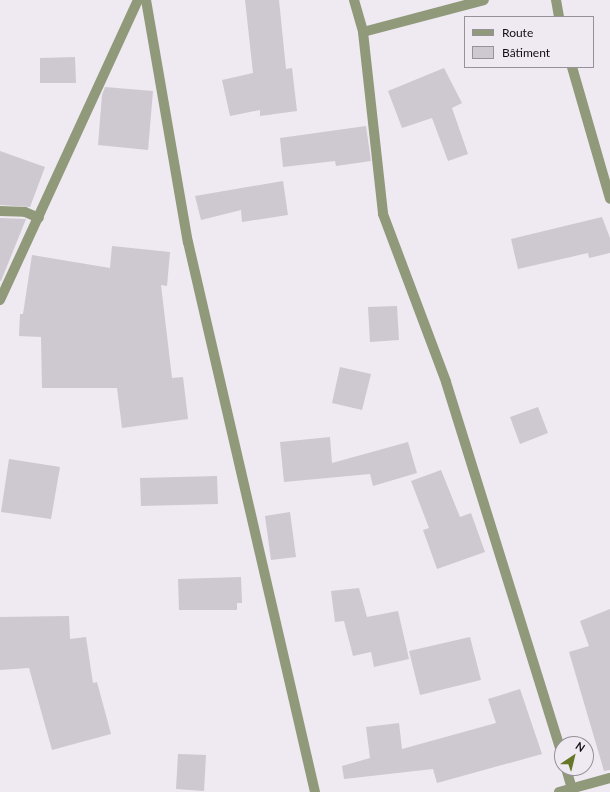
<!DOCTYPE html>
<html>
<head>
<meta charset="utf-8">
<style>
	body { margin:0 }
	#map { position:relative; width:610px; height:792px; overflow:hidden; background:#efe9f1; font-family:Lato,sans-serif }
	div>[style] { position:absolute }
	.building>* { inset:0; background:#cec8d0 }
	.minor>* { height:10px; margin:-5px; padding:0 5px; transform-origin:5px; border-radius:5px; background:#909979 }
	span { translate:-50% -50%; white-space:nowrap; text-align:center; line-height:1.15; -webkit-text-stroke:4px #efe9f1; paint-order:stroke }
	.legend { position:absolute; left:464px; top:16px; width:130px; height:52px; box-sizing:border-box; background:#efe9f1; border:1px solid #969298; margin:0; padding:5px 7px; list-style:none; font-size:12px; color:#110f12 }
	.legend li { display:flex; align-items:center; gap:8px; height:20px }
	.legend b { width:20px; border:1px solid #969298 }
	.north { position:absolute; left:554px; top:736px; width:40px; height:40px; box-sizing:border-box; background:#efe9f1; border:1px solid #969298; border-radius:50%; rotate:35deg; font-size:11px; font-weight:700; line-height:16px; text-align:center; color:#110f12 }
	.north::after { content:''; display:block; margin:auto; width:14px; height:18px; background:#667827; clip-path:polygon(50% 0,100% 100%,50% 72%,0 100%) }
</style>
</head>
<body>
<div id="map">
	<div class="building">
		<div style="clip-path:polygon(245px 0,279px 0,286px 69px,292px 68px,297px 111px,260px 116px,260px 110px,230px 116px,222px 80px,253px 73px)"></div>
		<div style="clip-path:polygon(75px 57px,76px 83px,40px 83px,40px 58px)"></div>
		<div style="clip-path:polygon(444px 68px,462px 103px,452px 108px,468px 154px,448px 161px,432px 118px,402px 128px,388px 91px)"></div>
		<div style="clip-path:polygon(105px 87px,153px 91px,148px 150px,98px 145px,102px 95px)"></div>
		<div style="clip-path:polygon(366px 126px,371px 161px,336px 166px,335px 161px,283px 167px,280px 138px)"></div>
		<div style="clip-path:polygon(0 151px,45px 167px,30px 207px,0 205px)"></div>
		<div style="clip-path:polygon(283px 181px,288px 215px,242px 222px,241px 210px,201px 220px,195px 196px)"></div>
		<div style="clip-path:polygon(602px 217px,610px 238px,610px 253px,589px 258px,588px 253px,518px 269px,511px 239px)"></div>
		<div style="clip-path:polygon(0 218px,26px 219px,1px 281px,0 281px)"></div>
		<div style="clip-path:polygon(112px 246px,170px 252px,167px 286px,161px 285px,172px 378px,183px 377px,188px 419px,122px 428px,117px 388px,42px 388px,41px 337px,19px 336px,20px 314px,23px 314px,32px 255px,110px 268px)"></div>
		<div style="clip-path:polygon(397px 306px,399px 340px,370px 342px,368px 307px)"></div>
		<div style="clip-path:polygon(340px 367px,371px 374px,362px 410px,332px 403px)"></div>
		<div style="clip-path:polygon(538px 407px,548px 433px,520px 444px,510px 417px)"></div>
		<div style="clip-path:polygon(330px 437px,332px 463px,408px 442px,417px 473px,373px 486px,370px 474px,284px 482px,280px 442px)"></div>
		<div style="clip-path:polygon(9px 459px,60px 467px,51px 519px,1px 512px)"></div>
		<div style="clip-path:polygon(441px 470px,460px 517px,471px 513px,485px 552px,437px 569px,423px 530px,429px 528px,411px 481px)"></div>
		<div style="clip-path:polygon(217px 476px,218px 504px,141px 506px,140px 478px)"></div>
		<div style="clip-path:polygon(290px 512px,296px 557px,271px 560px,265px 516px)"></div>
		<div style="clip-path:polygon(241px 577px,242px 603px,237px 603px,237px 610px,179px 610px,178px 579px)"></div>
		<div style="clip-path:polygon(359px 588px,367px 617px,398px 611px,409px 659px,374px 667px,371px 652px,353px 656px,344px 621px,335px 622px,331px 591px)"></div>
		<div style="clip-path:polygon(610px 609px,610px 770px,604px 771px,569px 652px,589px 646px,580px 621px)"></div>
		<div style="clip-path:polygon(69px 616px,70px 639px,86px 637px,93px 683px,97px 682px,111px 734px,52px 750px,29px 668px,0 670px,0 617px)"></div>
		<div style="clip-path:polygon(470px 637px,481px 680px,420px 695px,409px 651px)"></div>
		<div style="clip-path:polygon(520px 689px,542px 754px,437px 783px,433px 769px,344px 779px,342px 766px,370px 758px,366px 727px,399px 723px,402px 749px,496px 723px,488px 699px)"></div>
		<div style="clip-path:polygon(178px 754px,206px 755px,204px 791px,176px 789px)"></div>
	</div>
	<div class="minor">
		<div style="left:146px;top:0;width:246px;rotate:80.2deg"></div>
		<div style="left:188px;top:242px;width:564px;rotate:77deg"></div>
		<div style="left:354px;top:0;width:33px;rotate:74deg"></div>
		<div style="left:363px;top:32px;width:183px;rotate:83.7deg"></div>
		<div style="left:383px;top:214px;width:179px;rotate:69.4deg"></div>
		<div style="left:446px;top:382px;width:391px;rotate:72.7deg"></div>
		<div style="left:556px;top:0;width:17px;rotate:80deg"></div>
		<div style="left:363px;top:32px;width:125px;rotate:-14.8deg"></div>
		<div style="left:572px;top:67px;width:137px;rotate:73.9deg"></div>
		<div style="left:0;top:211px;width:25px;rotate:2deg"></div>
		<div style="left:25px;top:212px;width:15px;rotate:23deg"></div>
		<div style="left:0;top:300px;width:330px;rotate:-65.3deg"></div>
		<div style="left:566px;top:768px;width:25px;rotate:74deg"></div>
		<div style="left:559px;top:792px;width:53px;rotate:-15.4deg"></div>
	</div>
	<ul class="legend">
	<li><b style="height:5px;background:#909979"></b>Route</li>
	<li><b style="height:11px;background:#cec8d0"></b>Bâtiment</li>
	</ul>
	<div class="north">N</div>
</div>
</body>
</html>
